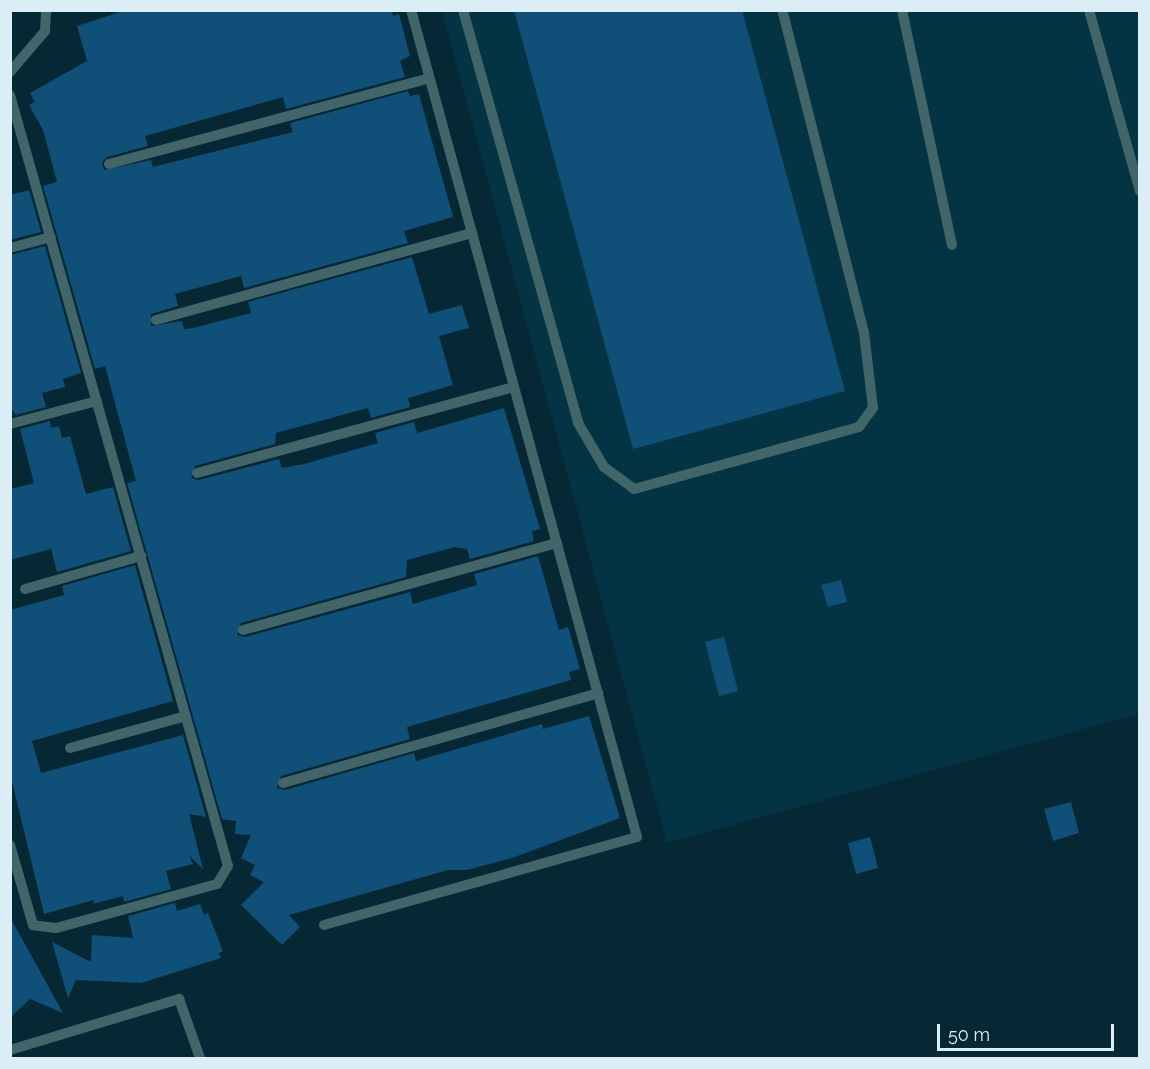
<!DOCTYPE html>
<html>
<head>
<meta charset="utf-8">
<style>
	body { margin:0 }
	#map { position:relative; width:1150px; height:1069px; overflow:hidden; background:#052834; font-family:Raleway,sans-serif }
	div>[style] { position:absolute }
	.built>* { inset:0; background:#043443 }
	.building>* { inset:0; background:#104f78 }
	.service>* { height:10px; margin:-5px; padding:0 5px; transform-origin:5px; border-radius:5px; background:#42656a }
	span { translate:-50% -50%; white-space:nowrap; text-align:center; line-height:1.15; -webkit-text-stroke:4.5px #052834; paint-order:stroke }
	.frame { position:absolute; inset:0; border:12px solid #dbeef6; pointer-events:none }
	.scale { position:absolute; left:937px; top:1024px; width:177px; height:27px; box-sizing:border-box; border:3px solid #dbeef6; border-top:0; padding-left:8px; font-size:18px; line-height:21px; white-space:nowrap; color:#dbeef6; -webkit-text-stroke:4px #052834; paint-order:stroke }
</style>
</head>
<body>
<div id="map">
	<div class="built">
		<div style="clip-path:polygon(442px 11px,1139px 11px,1139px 714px,667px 843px)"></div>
	</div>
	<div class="building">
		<div style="clip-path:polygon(126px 10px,392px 10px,393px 16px,399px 14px,410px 56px,400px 61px,405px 77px,286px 109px,283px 97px,145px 136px,148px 146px,107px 157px,102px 163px,104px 170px,151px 160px,153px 167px,293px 132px,290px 123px,408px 91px,410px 96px,419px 94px,453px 217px,404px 231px,408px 243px,244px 288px,241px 276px,175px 294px,178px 306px,151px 314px,151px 326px,182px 321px,184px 329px,193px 328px,251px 313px,248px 302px,412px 257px,429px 314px,462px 305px,469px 328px,439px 336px,453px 385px,408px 398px,410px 407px,371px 418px,368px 408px,276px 433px,275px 444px,195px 466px,191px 478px,199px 480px,279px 459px,282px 468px,304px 464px,378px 443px,375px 433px,414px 422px,417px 433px,504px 408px,540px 529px,532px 531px,534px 541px,470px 559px,467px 549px,455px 547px,407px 560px,406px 577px,241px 623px,237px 635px,245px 637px,410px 592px,413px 604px,477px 585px,474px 574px,538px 556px,559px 630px,568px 627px,580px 669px,569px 672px,571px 680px,407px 727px,410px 739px,281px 776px,277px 788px,285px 790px,414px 753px,416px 761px,542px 724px,543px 729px,589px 716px,620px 818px,512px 858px,467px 870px,448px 870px,289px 915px,300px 927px,282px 945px,241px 905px,264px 882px,250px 875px,255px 865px,241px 858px,251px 835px,235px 834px,236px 821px,222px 819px,127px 483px,136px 481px,105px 366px,95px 369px,43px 186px,57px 182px,43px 130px,29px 105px,35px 102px,30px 93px,87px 61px,77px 26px)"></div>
		<div style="clip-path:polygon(514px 10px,742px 10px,845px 391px,633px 449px)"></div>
		<div style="clip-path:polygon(29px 190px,41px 232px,10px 240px,10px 195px)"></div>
		<div style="clip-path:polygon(45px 246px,81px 373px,63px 379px,65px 387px,42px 393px,46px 407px,16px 415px,10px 407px,10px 255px)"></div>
		<div style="clip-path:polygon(50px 421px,51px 428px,59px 426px,62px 438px,70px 436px,86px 494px,113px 487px,131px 551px,57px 572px,51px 549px,10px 560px,11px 489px,34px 483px,20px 429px)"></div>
		<div style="clip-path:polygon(135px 565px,173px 701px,32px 741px,41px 773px,183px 735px,206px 817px,189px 814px,203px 869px,189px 855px,193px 864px,166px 871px,171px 889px,124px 902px,123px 896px,93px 904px,94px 900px,44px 914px,10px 773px,10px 610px,64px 595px,62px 586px)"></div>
		<div style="clip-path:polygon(841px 580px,847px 602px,828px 607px,821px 585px)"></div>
		<div style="clip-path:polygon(724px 637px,738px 691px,719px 696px,705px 642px)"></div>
		<div style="clip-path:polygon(1071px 802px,1079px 833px,1053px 841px,1044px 809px)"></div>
		<div style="clip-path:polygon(870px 837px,878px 868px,856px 874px,848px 843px)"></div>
		<div style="clip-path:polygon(175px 903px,177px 911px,200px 904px,204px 915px,208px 913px,223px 951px,219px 953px,221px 958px,141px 983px,76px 980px,68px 998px,52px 942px,91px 962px,92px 935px,133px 938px,128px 916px)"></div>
		<div style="clip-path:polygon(10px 917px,63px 1013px,30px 999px,10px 1018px)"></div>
	</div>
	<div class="service">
		<div style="left:463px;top:10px;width:429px;rotate:74.4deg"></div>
		<div style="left:578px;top:423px;width:51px;rotate:59.4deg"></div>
		<div style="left:604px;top:467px;width:37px;rotate:36deg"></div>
		<div style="left:634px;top:489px;width:233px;rotate:-15.4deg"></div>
		<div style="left:859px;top:427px;width:24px;rotate:-54deg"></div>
		<div style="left:873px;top:408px;width:76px;rotate:-96.8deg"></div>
		<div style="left:864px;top:333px;width:333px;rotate:-104.2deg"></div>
		<div style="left:902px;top:10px;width:240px;rotate:78deg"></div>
		<div style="left:1089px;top:10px;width:188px;rotate:74.3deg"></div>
		<div style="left:10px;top:72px;width:54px;rotate:-49.5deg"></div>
		<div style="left:45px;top:31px;width:21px;rotate:-87deg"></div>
		<div style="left:10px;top:95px;width:801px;rotate:74.21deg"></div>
		<div style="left:228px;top:866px;width:21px;rotate:121deg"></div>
		<div style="left:217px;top:884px;width:167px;rotate:164.7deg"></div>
		<div style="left:56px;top:928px;width:23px;rotate:-173deg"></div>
		<div style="left:33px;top:925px;width:83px;rotate:-106deg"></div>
		<div style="left:109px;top:164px;width:331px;rotate:-15deg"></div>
		<div style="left:10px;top:248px;width:42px;rotate:-15deg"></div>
		<div style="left:156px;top:320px;width:328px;rotate:-15.4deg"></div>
		<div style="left:10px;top:424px;width:90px;rotate:-14.8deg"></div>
		<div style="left:197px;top:473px;width:328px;rotate:-15.2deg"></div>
		<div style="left:25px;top:589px;width:121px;rotate:-15.9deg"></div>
		<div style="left:243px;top:630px;width:326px;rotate:-15.5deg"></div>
		<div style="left:70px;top:748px;width:120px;rotate:-15.4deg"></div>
		<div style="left:283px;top:783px;width:328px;rotate:-15.9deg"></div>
		<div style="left:324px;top:925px;width:325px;rotate:-15.7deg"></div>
		<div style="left:637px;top:837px;width:857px;rotate:-105.28deg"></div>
		<div style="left:10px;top:1050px;width:177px;rotate:-16.8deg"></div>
		<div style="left:179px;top:999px;width:63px;rotate:70.4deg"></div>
	</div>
	<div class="frame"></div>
	<div class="scale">50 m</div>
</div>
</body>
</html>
